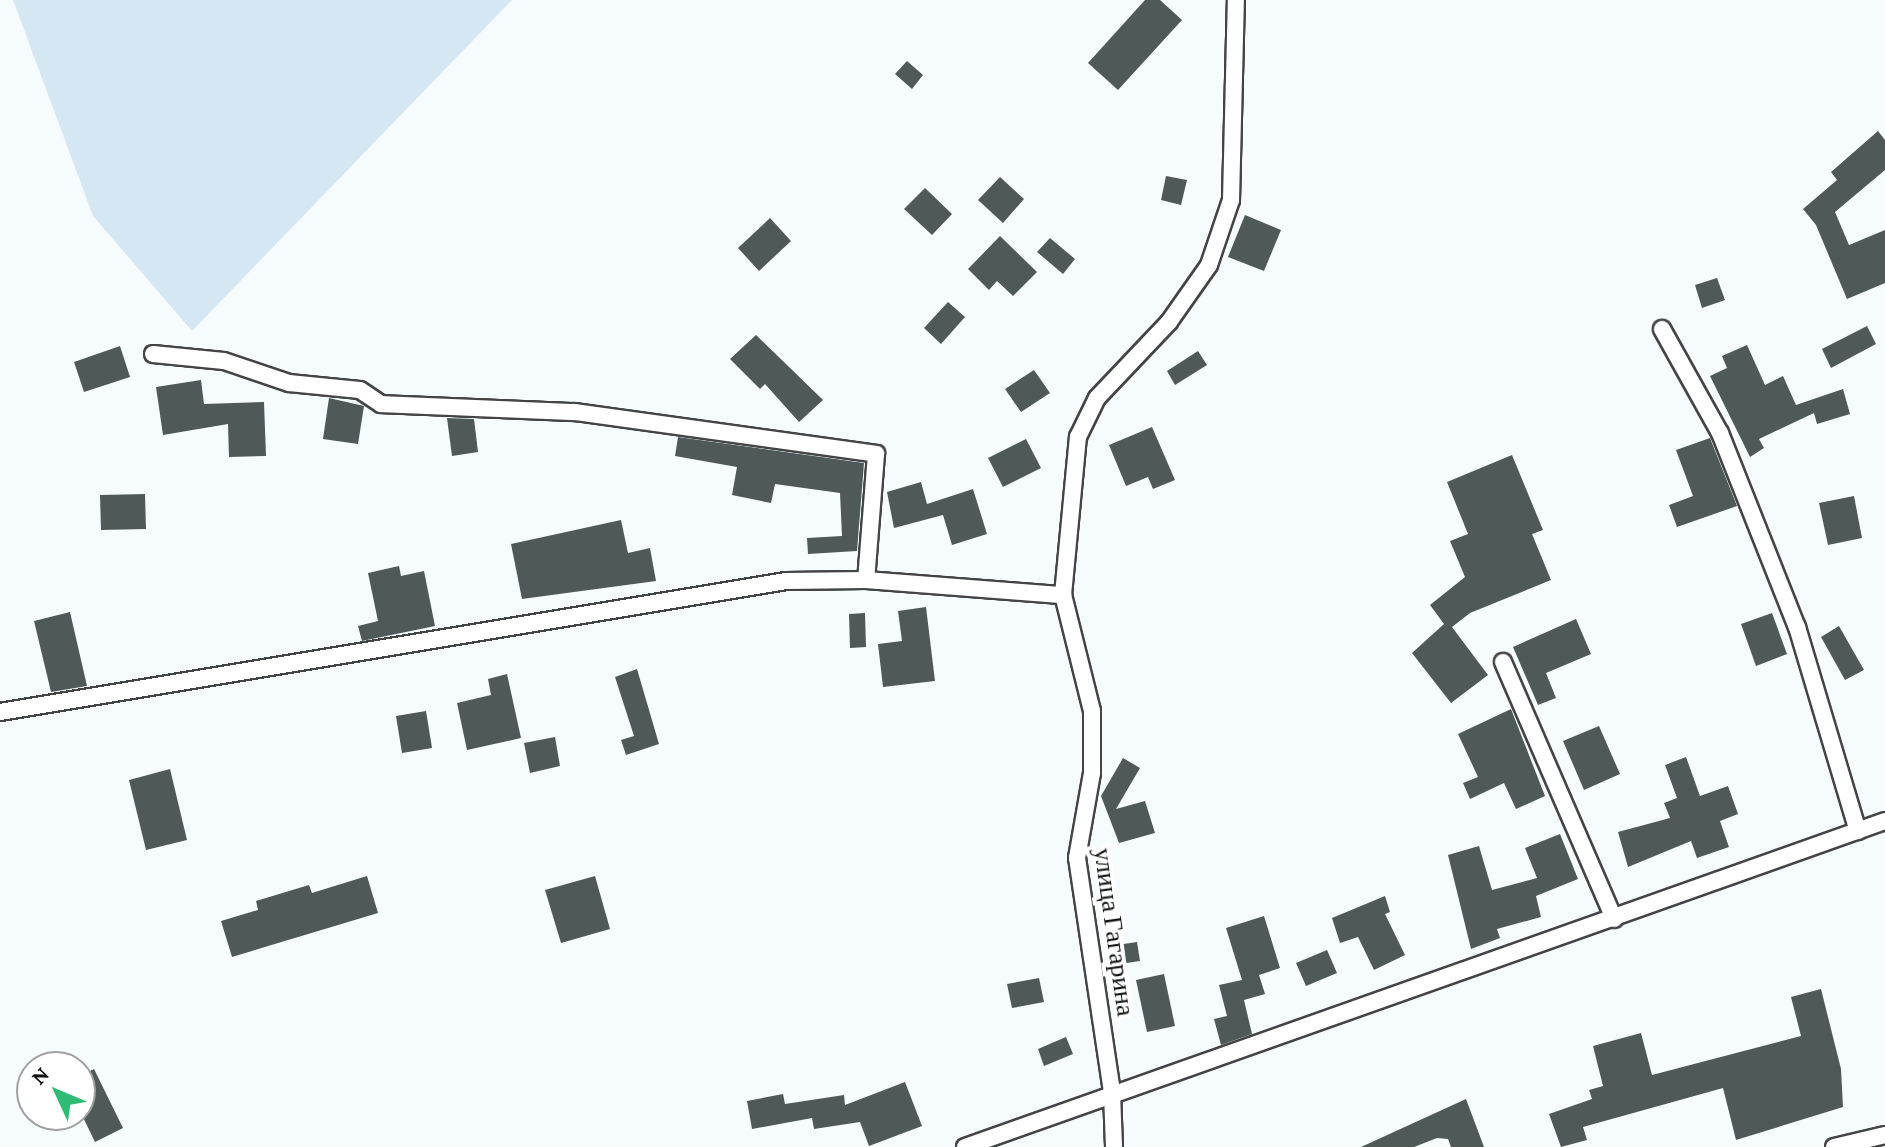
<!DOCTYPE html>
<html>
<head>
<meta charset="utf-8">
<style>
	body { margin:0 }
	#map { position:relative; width:1885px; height:1147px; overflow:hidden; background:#f6fbfe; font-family:"Crimson Pro",serif }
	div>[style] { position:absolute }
	.farmland>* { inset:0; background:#d6e7f4 }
	.building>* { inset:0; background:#4e5958 }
	.roads { filter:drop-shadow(2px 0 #444) drop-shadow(-2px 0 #444) drop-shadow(0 2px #444) drop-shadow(0 -2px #444) }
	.minor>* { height:16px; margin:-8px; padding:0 8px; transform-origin:8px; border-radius:8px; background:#fff }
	span { translate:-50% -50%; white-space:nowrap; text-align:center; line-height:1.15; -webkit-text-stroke:8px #fff; paint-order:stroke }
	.street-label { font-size:26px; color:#111 }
	.north { position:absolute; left:16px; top:1051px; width:80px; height:80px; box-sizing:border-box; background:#fff; border:2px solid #a0a0a0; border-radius:50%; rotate:314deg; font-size:22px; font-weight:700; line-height:32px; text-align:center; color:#111 }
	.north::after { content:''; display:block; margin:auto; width:28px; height:36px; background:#2fbb73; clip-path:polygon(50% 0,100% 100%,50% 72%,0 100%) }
</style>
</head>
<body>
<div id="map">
	<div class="farmland">
		<div style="clip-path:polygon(13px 0,512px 0,192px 331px,93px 216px)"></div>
	</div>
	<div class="building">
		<div style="clip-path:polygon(1145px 0,1160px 0,1182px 20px,1118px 90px,1088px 63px)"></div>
		<div style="clip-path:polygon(907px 61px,923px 75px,912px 89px,895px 74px)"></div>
		<div style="clip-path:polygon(1878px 131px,1885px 140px,1885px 170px,1835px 212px,1849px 245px,1885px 230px,1885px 283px,1847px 299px,1816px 225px,1803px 209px,1837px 180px,1831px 172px)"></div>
		<div style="clip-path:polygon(1166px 176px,1187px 180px,1181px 205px,1161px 200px)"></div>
		<div style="clip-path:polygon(1000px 177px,1024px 199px,1003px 223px,978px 200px)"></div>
		<div style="clip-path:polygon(925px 188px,952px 214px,932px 235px,904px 209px)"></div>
		<div style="clip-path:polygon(1245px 215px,1281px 230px,1264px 271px,1228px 257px)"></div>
		<div style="clip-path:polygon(770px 218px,791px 241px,759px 271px,738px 248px)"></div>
		<div style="clip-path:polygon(1000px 236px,1037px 272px,1013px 296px,997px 281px,989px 290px,968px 269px)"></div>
		<div style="clip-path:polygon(1050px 238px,1075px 259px,1063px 274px,1037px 252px)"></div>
		<div style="clip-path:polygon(1717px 278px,1725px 300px,1702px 308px,1695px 285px)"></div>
		<div style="clip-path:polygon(948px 302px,965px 317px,941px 344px,924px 328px)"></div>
		<div style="clip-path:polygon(1867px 326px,1876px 344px,1831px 368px,1822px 349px)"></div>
		<div style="clip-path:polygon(756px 335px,823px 400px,799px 422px,765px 384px,760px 389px,730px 359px)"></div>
		<div style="clip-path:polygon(1747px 345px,1765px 385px,1783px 376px,1796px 405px,1843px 389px,1850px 414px,1817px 424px,1814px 413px,1759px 439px,1764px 448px,1750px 457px,1710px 376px,1727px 368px,1722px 356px)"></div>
		<div style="clip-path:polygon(120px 346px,130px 377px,84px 392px,74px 362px)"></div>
		<div style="clip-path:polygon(1198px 351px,1207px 365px,1175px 385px,1167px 371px)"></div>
		<div style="clip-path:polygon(1034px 370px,1050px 393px,1021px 412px,1005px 389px)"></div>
		<div style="clip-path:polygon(201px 380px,204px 404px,264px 402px,266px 456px,229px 457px,228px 424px,163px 435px,156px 387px)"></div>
		<div style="clip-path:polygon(329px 398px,364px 406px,358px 444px,323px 439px)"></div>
		<div style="clip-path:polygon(447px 418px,474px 419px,478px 452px,452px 456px)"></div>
		<div style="clip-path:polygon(1152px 427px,1175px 480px,1153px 489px,1148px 477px,1126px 486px,1109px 445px)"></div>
		<div style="clip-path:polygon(678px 437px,864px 463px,857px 551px,808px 554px,807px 538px,842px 536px,840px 493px,775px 484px,771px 503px,732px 495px,737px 467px,675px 456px)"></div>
		<div style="clip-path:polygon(1710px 438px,1737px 506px,1677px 527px,1669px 505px,1693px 496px,1676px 450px)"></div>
		<div style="clip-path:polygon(1026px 439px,1041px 468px,1003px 487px,988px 458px)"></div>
		<div style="clip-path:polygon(1512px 455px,1543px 530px,1532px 534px,1551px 580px,1470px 613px,1452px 627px,1488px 675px,1451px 703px,1412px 653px,1444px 624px,1430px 605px,1465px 577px,1450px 541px,1468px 534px,1447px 482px)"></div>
		<div style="clip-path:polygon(921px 482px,927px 504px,973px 489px,987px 534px,952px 545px,943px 515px,894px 528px,887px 492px)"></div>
		<div style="clip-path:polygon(145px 494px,146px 529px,101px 530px,100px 495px)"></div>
		<div style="clip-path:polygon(1854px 496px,1862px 538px,1828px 545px,1819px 503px)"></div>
		<div style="clip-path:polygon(621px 520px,628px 553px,650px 548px,656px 581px,522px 599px,511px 544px)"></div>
		<div style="clip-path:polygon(399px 566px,401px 576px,424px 571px,435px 626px,362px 641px,358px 626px,378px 621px,368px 573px)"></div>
		<div style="clip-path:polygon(926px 607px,935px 681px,883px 687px,878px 644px,902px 641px,898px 611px)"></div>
		<div style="clip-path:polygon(70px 612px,87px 686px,51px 692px,34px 621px)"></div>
		<div style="clip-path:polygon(865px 613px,866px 647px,850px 648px,849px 614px)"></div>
		<div style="clip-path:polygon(1772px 613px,1787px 654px,1756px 666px,1741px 624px)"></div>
		<div style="clip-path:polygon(1576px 619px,1591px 654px,1546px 673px,1556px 698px,1538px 705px,1513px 647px)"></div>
		<div style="clip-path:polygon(1839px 626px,1864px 670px,1845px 680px,1821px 637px)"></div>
		<div style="clip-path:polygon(637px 669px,659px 744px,626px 755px,621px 740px,634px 736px,615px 677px)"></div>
		<div style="clip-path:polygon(507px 674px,521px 738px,467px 750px,457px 703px,491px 695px,488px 679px)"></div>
		<div style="clip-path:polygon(1511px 709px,1545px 796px,1516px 809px,1504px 783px,1470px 799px,1463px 783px,1478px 777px,1458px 734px)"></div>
		<div style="clip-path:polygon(426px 711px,432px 748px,402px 753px,396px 716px)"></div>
		<div style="clip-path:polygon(1599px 726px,1620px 774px,1584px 790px,1563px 741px)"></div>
		<div style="clip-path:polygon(555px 737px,560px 766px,530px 773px,524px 743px)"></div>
		<div style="clip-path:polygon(1686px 757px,1700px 796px,1728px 786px,1738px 814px,1720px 821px,1729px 847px,1697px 858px,1691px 841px,1628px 867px,1618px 832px,1670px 818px,1664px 803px,1677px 798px,1665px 765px)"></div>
		<div style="clip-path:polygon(1123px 758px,1140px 768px,1116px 809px,1145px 801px,1155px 833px,1119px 843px,1101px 796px)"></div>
		<div style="clip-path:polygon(170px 769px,187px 840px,146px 850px,129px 780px)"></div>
		<div style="clip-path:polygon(1560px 834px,1578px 879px,1536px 896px,1541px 917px,1497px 929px,1500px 938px,1471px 949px,1448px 855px,1479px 846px,1492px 890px,1537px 878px,1525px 848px)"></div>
		<div style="clip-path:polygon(367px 876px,378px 913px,232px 957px,221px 921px,258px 910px,256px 901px,309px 885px,312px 893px)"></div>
		<div style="clip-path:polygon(595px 876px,610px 929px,561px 943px,545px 890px)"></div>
		<div style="clip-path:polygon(1385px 896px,1390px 912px,1385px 914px,1405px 955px,1374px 970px,1358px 937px,1340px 943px,1332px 918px)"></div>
		<div style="clip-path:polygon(1264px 916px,1280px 968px,1259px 975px,1265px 994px,1244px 1000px,1252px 1034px,1221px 1045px,1214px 1019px,1227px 1016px,1219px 985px,1242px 980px,1226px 928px)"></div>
		<div style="clip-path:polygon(1137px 942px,1140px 961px,1113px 965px,1110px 946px)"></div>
		<div style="clip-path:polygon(1327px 950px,1337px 973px,1306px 986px,1296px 963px)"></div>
		<div style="clip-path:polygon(1164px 974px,1175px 1026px,1147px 1032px,1136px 980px)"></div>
		<div style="clip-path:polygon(1039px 978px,1044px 1002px,1012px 1008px,1007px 984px)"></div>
		<div style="clip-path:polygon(1821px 989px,1841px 1069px,1843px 1107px,1736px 1140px,1723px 1088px,1583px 1127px,1587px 1140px,1561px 1147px,1549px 1114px,1592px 1099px,1589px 1090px,1603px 1086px,1593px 1046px,1641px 1033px,1652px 1075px,1801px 1036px,1791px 997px)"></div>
		<div style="clip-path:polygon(1066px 1037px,1073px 1054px,1044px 1066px,1038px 1049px)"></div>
		<div style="clip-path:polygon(94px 1069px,123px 1128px,95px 1142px,80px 1111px,80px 1076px)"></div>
		<div style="clip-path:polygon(905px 1082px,922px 1126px,869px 1146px,860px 1122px,814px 1129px,812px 1118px,752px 1129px,747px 1101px,783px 1094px,785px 1104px,844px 1095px,845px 1105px)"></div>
		<div style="clip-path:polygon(1466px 1099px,1484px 1147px,1451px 1147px,1448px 1139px,1437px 1138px,1414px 1147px,1361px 1147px)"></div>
	</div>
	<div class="roads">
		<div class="minor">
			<div style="left:1662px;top:329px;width:119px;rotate:60.9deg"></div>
			<div style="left:1720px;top:433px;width:209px;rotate:68.4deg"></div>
			<div style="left:1797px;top:627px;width:213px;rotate:73.4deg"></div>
			<div style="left:153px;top:354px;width:71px;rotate:5.6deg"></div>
			<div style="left:224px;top:361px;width:69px;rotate:18.7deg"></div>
			<div style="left:289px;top:383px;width:71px;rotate:5.6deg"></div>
			<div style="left:360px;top:390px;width:25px;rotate:34deg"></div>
			<div style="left:381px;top:404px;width:194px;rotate:2.4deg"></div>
			<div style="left:575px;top:412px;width:304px;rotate:7.9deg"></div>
			<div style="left:876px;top:454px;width:126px;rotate:94.5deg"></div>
			<div style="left:1503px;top:662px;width:280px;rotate:66.6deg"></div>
			<div style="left:0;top:712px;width:797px;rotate:-9.46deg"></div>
			<div style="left:786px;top:581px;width:80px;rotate:-0.7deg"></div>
			<div style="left:866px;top:580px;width:198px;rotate:4.4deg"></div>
			<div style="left:965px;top:1147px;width:976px;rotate:-19.51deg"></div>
			<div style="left:1114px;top:1147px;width:55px;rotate:-92.1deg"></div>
			<div style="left:1112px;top:1092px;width:237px;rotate:-98.5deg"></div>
			<div style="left:1077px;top:858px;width:86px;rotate:-80deg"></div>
			<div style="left:1092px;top:773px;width:62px;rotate:-90deg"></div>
			<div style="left:1092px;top:711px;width:120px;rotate:-104deg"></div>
			<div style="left:1063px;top:595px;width:159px;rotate:-84.6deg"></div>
			<div style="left:1078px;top:437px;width:43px;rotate:-64deg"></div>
			<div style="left:1097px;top:398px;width:105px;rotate:-46.5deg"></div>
			<div style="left:1169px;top:322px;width:70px;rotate:-54.9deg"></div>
			<div style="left:1209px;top:265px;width:69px;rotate:-71.3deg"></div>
			<div style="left:1231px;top:200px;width:200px;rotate:-88.6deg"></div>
			<div style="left:1834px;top:1147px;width:52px;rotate:-13.2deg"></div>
		</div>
	</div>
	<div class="street-label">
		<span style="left:1114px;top:932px;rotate:82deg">улица Гагарина</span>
	</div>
	<div class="north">N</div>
</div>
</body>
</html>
